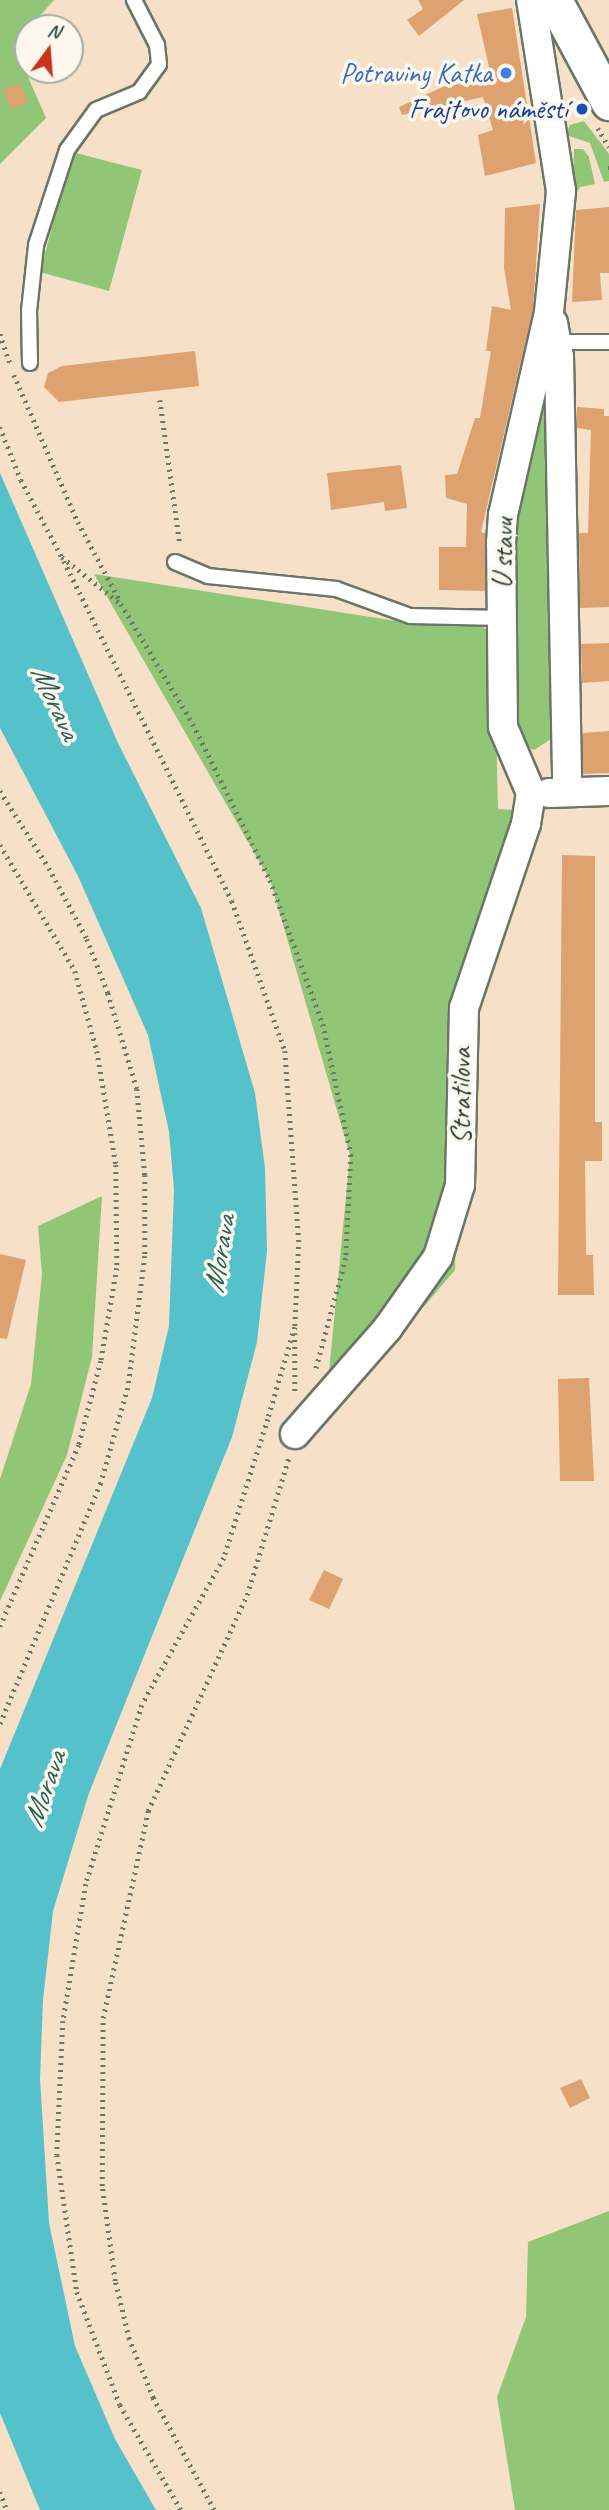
<!DOCTYPE html>
<html>
<head>
<meta charset="utf-8">
<style>
	body { margin:0 }
	#map { position:relative; width:609px; height:2510px; overflow:hidden; background:#f6e0c7; font-family:Caveat,sans-serif }
	div>[style] { position:absolute }
	.green>* { inset:0; background:#92c677 }
	.water>* { inset:0; background:#54c1cb }
	.building>* { inset:0; background:#dea170 }
	.path>* { height:4.5px; margin-top:-2.25px; transform-origin:0; background:repeating-linear-gradient(90deg,#6a7667 0 2px,transparent 0 7px) }
	.roads { filter:drop-shadow(2px 0 #6a7667) drop-shadow(-2px 0 #6a7667) drop-shadow(0 2px #6a7667) drop-shadow(0 -2px #6a7667) }
	.service>* { height:14px; margin:-7px; padding:0 7px; transform-origin:7px; border-radius:7px; background:#fff }
	.minor>* { height:28px; margin:-14px; padding:0 14px; transform-origin:14px; border-radius:14px; background:#fff }
	.tertiary>* { height:35px; margin:-17.5px; padding:0 17.5px; transform-origin:17.5px; border-radius:17.5px; background:#fff }
	.dots>* { width:19px; height:19px; translate:-50% -50%; box-sizing:border-box; border:4px solid #fbf7ec; border-radius:50% }
	span { translate:-50% -50%; white-space:nowrap; text-align:center; line-height:1.15; -webkit-text-stroke:7px #fbf7ec; paint-order:stroke }
	.shop-label { font-size:28px; color:#366cbe }
	.right { translate:-100% -50%; text-align:right }
	.transit-label { font-size:28px; color:#164399 }
	.street-label { font-size:28px; color:#1f3d34 }
	.water-label { font-size:30px; color:#2c5e5a; font-style:italic }
	.north { position:absolute; left:14px; top:14px; width:70px; height:70px; box-sizing:border-box; background:#fbf7ec; border:2px solid #a3ada2; border-radius:50%; rotate:16deg; font-size:19px; font-weight:700; line-height:28px; text-align:center; color:#1f3d34 }
	.north::after { content:''; display:block; margin:auto; width:24px; height:32px; background:#c8321e; clip-path:polygon(50% 0,100% 100%,50% 72%,0 100%) }
</style>
</head>
<body>
<div id="map">
	<div class="green">
		<div style="clip-path:polygon(0 0,54px 0,14px 45px,46px 118px,0 164px)"></div>
		<div style="clip-path:polygon(584px 121px,609px 154px,609px 181px,604px 182px,590px 143px,566px 135px,570px 125px)"></div>
		<div style="clip-path:polygon(574px 149px,583px 149px,589px 157px,595px 184px,580px 187px,573px 199px)"></div>
		<div style="clip-path:polygon(72px 152px,142px 170px,109px 291px,40px 272px)"></div>
		<div style="clip-path:polygon(549px 378px,554px 737px,534px 750px,520px 744px,511px 727px,509px 525px)"></div>
		<div style="clip-path:polygon(94px 574px,403px 622px,483px 627px,494px 636px,498px 809px,517px 810px,463px 1016px,455px 1270px,324px 1424px,350px 1155px,270px 880px)"></div>
		<div style="clip-path:polygon(102px 1196px,92px 1357px,67px 1455px,0 1601px,0 1479px,31px 1384px,42px 1274px,38px 1226px)"></div>
		<div style="clip-path:polygon(609px 2211px,609px 2510px,515px 2510px,497px 2397px,526px 2317px,528px 2242px)"></div>
	</div>
	<div class="water">
		<div style="clip-path:polygon(0 473px,118px 743px,201px 908px,255px 1093px,265px 1168px,267px 1251px,257px 1342px,232px 1437px,89px 1793px,53px 1911px,43px 2000px,40px 2079px,49px 2223px,75px 2346px,115px 2439px,156px 2510px,40px 2510px,0 2413px,0 1769px,152px 1398px,169px 1326px,174px 1189px,169px 1132px,148px 1035px,78px 876px,0 728px)"></div>
	</div>
	<div class="building">
		<div style="clip-path:polygon(418px 0,464px 0,419px 36px,407px 20px,423px 9px)"></div>
		<div style="clip-path:polygon(512px 8px,536px 163px,485px 176px,478px 135px,493px 130px,483px 97px,402px 115px,399px 107px,447px 85px,491px 76px,477px 14px)"></div>
		<div style="clip-path:polygon(19px 83px,28px 102px,11px 109px,3px 90px)"></div>
		<div style="clip-path:polygon(540px 204px,533px 309px,481px 532px,485px 533px,485px 591px,439px 590px,439px 547px,466px 547px,467px 504px,446px 498px,445px 475px,457px 474px,475px 418px,480px 418px,491px 351px,486px 351px,492px 306px,511px 310px,504px 268px,505px 208px)"></div>
		<div style="clip-path:polygon(609px 207px,609px 273px,600px 273px,602px 300px,572px 302px,576px 210px)"></div>
		<div style="clip-path:polygon(195px 351px,199px 386px,59px 402px,44px 387px,48px 373px,62px 366px)"></div>
		<div style="clip-path:polygon(577px 407px,604px 409px,604px 416px,609px 416px,609px 607px,580px 608px,579px 533px,588px 533px,591px 430px,577px 428px)"></div>
		<div style="clip-path:polygon(401px 465px,407px 508px,385px 511px,384px 502px,331px 510px,327px 473px)"></div>
		<div style="clip-path:polygon(609px 643px,609px 681px,582px 683px,581px 644px)"></div>
		<div style="clip-path:polygon(609px 731px,609px 773px,583px 774px,583px 733px)"></div>
		<div style="clip-path:polygon(562px 855px,595px 856px,595px 1122px,602px 1122px,602px 1161px,585px 1161px,586px 1255px,593px 1255px,594px 1295px,558px 1295px)"></div>
		<div style="clip-path:polygon(0 1254px,26px 1260px,7px 1339px,0 1338px)"></div>
		<div style="clip-path:polygon(589px 1378px,594px 1481px,560px 1481px,558px 1379px)"></div>
		<div style="clip-path:polygon(324px 1570px,343px 1579px,329px 1609px,309px 1600px)"></div>
		<div style="clip-path:polygon(581px 2079px,590px 2098px,570px 2108px,560px 2088px)"></div>
	</div>
	<div class="path">
		<div style="left:598px;top:128px;width:22px;rotate:60deg"></div>
		<div style="left:608px;top:168px;width:1px"></div>
		<div style="left:0;top:334px;width:31px;rotate:71deg"></div>
		<div style="left:14px;top:375px;width:160px;rotate:66.5deg"></div>
		<div style="left:78px;top:522px;width:89px;rotate:62deg"></div>
		<div style="left:160px;top:400px;width:146px;rotate:82.1deg"></div>
		<div style="left:0;top:427px;width:57px;rotate:68.4deg"></div>
		<div style="left:21px;top:480px;width:87px;rotate:62deg"></div>
		<div style="left:62px;top:557px;width:75px;rotate:38.5deg"></div>
		<div style="left:121px;top:604px;width:140px;rotate:59deg"></div>
		<div style="left:193px;top:724px;width:174px;rotate:63.7deg"></div>
		<div style="left:270px;top:880px;width:153px;rotate:69.8deg"></div>
		<div style="left:323px;top:1024px;width:134px;rotate:77.9deg"></div>
		<div style="left:351px;top:1155px;width:103px;rotate:92.8deg"></div>
		<div style="left:346px;top:1258px;width:115px;rotate:105.1deg"></div>
		<div style="left:64px;top:561px;width:379px;rotate:63.7deg"></div>
		<div style="left:232px;top:901px;width:159px;rotate:70.5deg"></div>
		<div style="left:285px;top:1051px;width:190px;rotate:85.8deg"></div>
		<div style="left:299px;top:1240px;width:87px;rotate:92.6deg"></div>
		<div style="left:295px;top:1327px;width:96px;rotate:106.4deg"></div>
		<div style="left:268px;top:1419px;width:146px;rotate:107.6deg"></div>
		<div style="left:224px;top:1558px;width:168px;rotate:119.2deg"></div>
		<div style="left:142px;top:1705px;width:188px;rotate:107.4deg"></div>
		<div style="left:86px;top:1884px;width:139px;rotate:99.5deg"></div>
		<div style="left:63px;top:2021px;width:134px;rotate:92.6deg"></div>
		<div style="left:57px;top:2155px;width:138px;rotate:81.7deg"></div>
		<div style="left:77px;top:2292px;width:121px;rotate:69.2deg"></div>
		<div style="left:120px;top:2405px;width:121px;rotate:59.8deg"></div>
		<div style="left:0;top:791px;width:91px;rotate:57.5deg"></div>
		<div style="left:49px;top:868px;width:81px;rotate:61.8deg"></div>
		<div style="left:87px;top:939px;width:58px;rotate:68.7deg"></div>
		<div style="left:108px;top:993px;width:100px;rotate:73.2deg"></div>
		<div style="left:137px;top:1089px;width:86px;rotate:84.7deg"></div>
		<div style="left:145px;top:1175px;width:81px;rotate:90deg"></div>
		<div style="left:145px;top:1256px;width:133px;rotate:97.3deg"></div>
		<div style="left:128px;top:1388px;width:99px;rotate:105.9deg"></div>
		<div style="left:101px;top:1483px;width:261px;rotate:112.7deg"></div>
		<div style="left:0;top:845px;width:147px;rotate:59.2deg"></div>
		<div style="left:75px;top:971px;width:83px;rotate:74.6deg"></div>
		<div style="left:97px;top:1051px;width:116px;rotate:80.5deg"></div>
		<div style="left:116px;top:1165px;width:103px;rotate:89.4deg"></div>
		<div style="left:117px;top:1268px;width:94px;rotate:99.8deg"></div>
		<div style="left:101px;top:1361px;width:87px;rotate:104.7deg"></div>
		<div style="left:79px;top:1445px;width:198px;rotate:113.5deg"></div>
		<div style="left:295px;top:1333px;width:62px;rotate:90deg"></div>
		<div style="left:0;top:2492px;width:19px;rotate:69deg"></div>
		<div style="left:214px;top:2510px;width:128px;rotate:-118.6deg"></div>
		<div style="left:153px;top:2398px;width:64px;rotate:-112.1deg"></div>
		<div style="left:129px;top:2339px;width:60px;rotate:-103.6deg"></div>
		<div style="left:115px;top:2281px;width:96px;rotate:-97.8deg"></div>
		<div style="left:102px;top:2186px;width:168px;rotate:-89.7deg"></div>
		<div style="left:103px;top:2018px;width:212px;rotate:-77.7deg"></div>
		<div style="left:148px;top:1811px;width:238px;rotate:-65.4deg"></div>
		<div style="left:247px;top:1595px;width:144px;rotate:-73.1deg"></div>
	</div>
	<div class="roads">
		<div class="service">
			<div style="left:557px;top:342px;width:52px"></div>
			<div style="left:30px;top:363px;width:52px;rotate:-91.1deg"></div>
			<div style="left:29px;top:311px;width:66px;rotate:-83.9deg"></div>
			<div style="left:36px;top:245px;width:100px;rotate:-71.9deg"></div>
			<div style="left:67px;top:150px;width:49px;rotate:-54.1deg"></div>
			<div style="left:96px;top:110px;width:47px;rotate:-22.7deg"></div>
			<div style="left:139px;top:92px;width:34px;rotate:-54deg"></div>
			<div style="left:159px;top:64px;width:19px;rotate:-96deg"></div>
			<div style="left:157px;top:45px;width:51px;rotate:-117.1deg"></div>
			<div style="left:175px;top:562px;width:36px;rotate:23deg"></div>
			<div style="left:208px;top:576px;width:129px;rotate:5.8deg"></div>
			<div style="left:336px;top:589px;width:79px;rotate:20deg"></div>
			<div style="left:410px;top:616px;width:92px;rotate:1.2deg"></div>
		</div>
		<div class="minor">
			<div style="left:553px;top:323px;width:35px;rotate:80deg"></div>
			<div style="left:559px;top:357px;width:435px;rotate:88.9deg"></div>
			<div style="left:531px;top:793px;width:72px;rotate:-113deg"></div>
			<div style="left:503px;top:727px;width:184px;rotate:-90.6deg"></div>
			<div style="left:501px;top:543px;width:28px;rotate:-86deg"></div>
			<div style="left:503px;top:515px;width:208px;rotate:-77.2deg"></div>
			<div style="left:549px;top:312px;width:122px;rotate:-84.3deg"></div>
			<div style="left:561px;top:191px;width:193px;rotate:-98.9deg"></div>
			<div style="left:549px;top:793px;width:60px;rotate:-1.9deg"></div>
			<div style="left:295px;top:1434px;width:140px;rotate:-48.8deg"></div>
			<div style="left:387px;top:1329px;width:88px;rotate:-54.7deg"></div>
			<div style="left:438px;top:1257px;width:75px;rotate:-73deg"></div>
			<div style="left:460px;top:1185px;width:177px;rotate:-88.7deg"></div>
			<div style="left:464px;top:1008px;width:194px;rotate:-71.4deg"></div>
			<div style="left:526px;top:824px;width:31px;rotate:-81deg"></div>
		</div>
		<div class="tertiary">
			<div style="left:554px;top:0;width:116px;rotate:61.7deg"></div>
		</div>
	</div>
	<div class="dots">
		<div style="left:506px;top:73px;background:#3f7fe0"></div>
		<div style="left:582px;top:109px;background:#1a4fb4"></div>
	</div>
	<div class="shop-label">
		<span class="right" style="left:492px;top:73px">Potraviny Katka</span>
	</div>
	<div class="transit-label">
		<span class="right" style="left:568px;top:109px">Frajtovo náměstí</span>
	</div>
	<div class="street-label">
		<span style="left:503px;top:553px;rotate:-88deg">U stavu</span>
		<span style="left:461px;top:1096px;rotate:-90deg">Stratilova</span>
	</div>
	<div class="water-label">
		<span style="left:56px;top:702px;rotate:65deg">Morava</span>
		<span style="left:219px;top:1254px;rotate:-81deg">Morava</span>
		<span style="left:44px;top:1789px;rotate:-71deg">Morava</span>
	</div>
	<div class="north">N</div>
</div>
</body>
</html>
